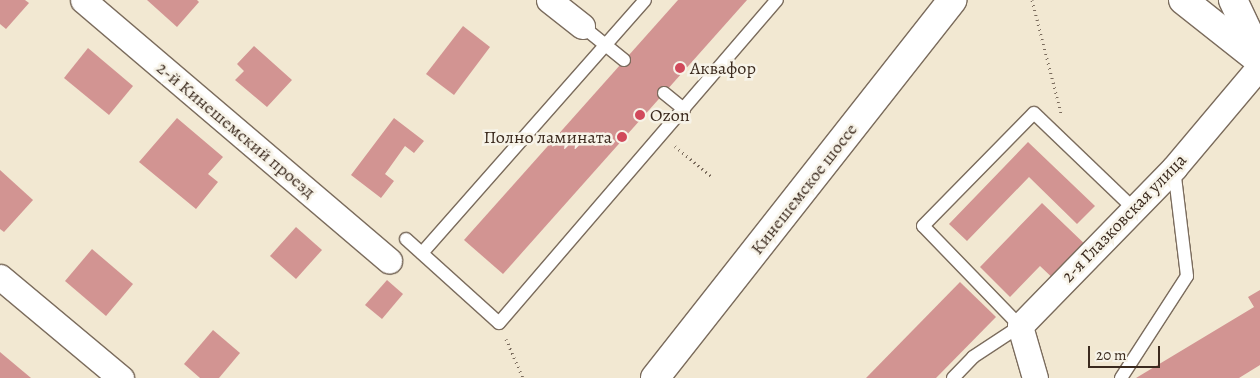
<!DOCTYPE html>
<html>
<head>
<meta charset="utf-8">
<style>
	body { margin:0 }
	#map { position:relative; width:1260px; height:378px; overflow:hidden; background:#f2e8d2; font-family:Alegreya,serif }
	div>[style] { position:absolute }
	.building>* { inset:0; background:#d29492 }
	.path>* { height:3px; margin-top:-1.5px; transform-origin:0; background:repeating-linear-gradient(90deg,#7b6c5d 0 1px,transparent 0 5px) }
	.roads { filter:drop-shadow(1px 0 #7b6c5d) drop-shadow(-1px 0 #7b6c5d) drop-shadow(0 1px #7b6c5d) drop-shadow(0 -1px #7b6c5d) }
	.service>* { height:12px; margin:-6px; padding:0 6px; transform-origin:6px; border-radius:6px; background:#fff }
	.minor>* { height:25px; margin:-12.5px; padding:0 12.5px; transform-origin:12.5px; border-radius:12.5px; background:#fff }
	.tertiary>* { height:28px; margin:-14px; padding:0 14px; transform-origin:14px; border-radius:14px; background:#fff }
	.primary>* { height:28px; margin:-14px; padding:0 14px; transform-origin:14px; border-radius:14px; background:#fff }
	.dots>* { width:14px; height:14px; translate:-50% -50%; box-sizing:border-box; border:2px solid #f7f3e8; border-radius:50% }
	span { translate:-50% -50%; white-space:nowrap; text-align:center; line-height:1.15; -webkit-text-stroke:5px #f7f3e8; paint-order:stroke }
	.poi-label { font-size:18px; color:#3b2a1e }
	.left { translate:0 -50%; text-align:left }
	.right { translate:-100% -50%; text-align:right }
	.street-label { font-size:18px; color:#3b2a1e }
	.scale { position:absolute; left:1088px; top:346px; width:72px; height:22px; box-sizing:border-box; border:2px solid #3b2a1e; border-top:0; padding-left:6px; font-size:15px; line-height:18px; white-space:nowrap; color:#3b2a1e; -webkit-text-stroke:4px #f7f3e8; paint-order:stroke }
</style>
</head>
<body>
<div id="map">
	<div class="building">
		<div style="clip-path:polygon(0 0,25px 0,29px 3px,6px 29px,0 24px)"></div>
		<div style="clip-path:polygon(147px 0,197px 0,199px 2px,177px 27px)"></div>
		<div style="clip-path:polygon(678px 0,747px 0,503px 274px,464px 240px)"></div>
		<div style="clip-path:polygon(463px 26px,490px 47px,454px 95px,426px 74px)"></div>
		<div style="clip-path:polygon(254px 46px,292px 80px,267px 107px,235px 80px,244px 71px,237px 64px)"></div>
		<div style="clip-path:polygon(88px 48px,133px 86px,109px 115px,64px 78px)"></div>
		<div style="clip-path:polygon(177px 118px,223px 157px,208px 174px,218px 182px,196px 209px,139px 162px)"></div>
		<div style="clip-path:polygon(394px 118px,424px 141px,414px 153px,405px 146px,385px 174px,394px 181px,381px 198px,351px 175px)"></div>
		<div style="clip-path:polygon(1028px 142px,1095px 206px,1077px 224px,1029px 177px,967px 241px,949px 224px)"></div>
		<div style="clip-path:polygon(0 170px,33px 200px,4px 232px,0 229px)"></div>
		<div style="clip-path:polygon(1042px 203px,1091px 250px,1059px 284px,1040px 266px,1010px 297px,980px 267px)"></div>
		<div style="clip-path:polygon(296px 227px,322px 250px,296px 279px,270px 256px)"></div>
		<div style="clip-path:polygon(92px 249px,133px 284px,106px 316px,65px 281px)"></div>
		<div style="clip-path:polygon(387px 280px,403px 294px,382px 319px,365px 305px)"></div>
		<div style="clip-path:polygon(960px 282px,996px 317px,936px 378px,866px 378px)"></div>
		<div style="clip-path:polygon(1260px 290px,1260px 365px,1239px 378px,1136px 378px,1254px 307px,1248px 297px)"></div>
		<div style="clip-path:polygon(213px 330px,240px 353px,219px 378px,200px 378px,184px 364px)"></div>
		<div style="clip-path:polygon(0 352px,31px 378px,0 378px)"></div>
	</div>
	<div class="path">
		<div style="left:1032px;top:0;width:117px;rotate:75.6deg"></div>
		<div style="left:675px;top:146px;width:48px;rotate:40deg"></div>
		<div style="left:506px;top:339px;width:43px;rotate:66.4deg"></div>
	</div>
	<div class="roads">
		<div class="service">
			<div style="left:582px;top:26px;width:54px;rotate:39deg"></div>
			<div style="left:664px;top:93px;width:26px;rotate:39deg"></div>
			<div style="left:406px;top:239px;width:125px;rotate:42.1deg"></div>
			<div style="left:499px;top:323px;width:426px;rotate:-49.3deg"></div>
			<div style="left:422px;top:253px;width:337px;rotate:-48.6deg"></div>
			<div style="left:953px;top:378px;width:29px;rotate:-46deg"></div>
			<div style="left:973px;top:357px;width:56px;rotate:-33.4deg"></div>
			<div style="left:1020px;top:326px;width:139px;rotate:-134.1deg"></div>
			<div style="left:923px;top:226px;width:158px;rotate:-45.5deg"></div>
			<div style="left:1034px;top:113px;width:139px;rotate:43.8deg"></div>
			<div style="left:1121px;top:378px;width:121px;rotate:-57.1deg"></div>
			<div style="left:1187px;top:276px;width:109px;rotate:-96.9deg"></div>
		</div>
		<div class="minor">
			<div style="left:83px;top:0;width:402px;rotate:40.4deg"></div>
			<div style="left:549px;top:0;width:42px;rotate:38.2deg"></div>
			<div style="left:0;top:277px;width:158px;rotate:39.9deg"></div>
			<div style="left:1035px;top:378px;width:54px;rotate:-106.1deg"></div>
			<div style="left:1020px;top:326px;width:221px;rotate:-45.7deg"></div>
			<div style="left:1174px;top:168px;width:133px;rotate:-49.9deg"></div>
		</div>
		<div class="tertiary">
			<div style="left:1183px;top:0;width:98px;rotate:38.4deg"></div>
			<div style="left:1233px;top:0;width:63px;rotate:64.7deg"></div>
		</div>
		<div class="primary">
			<div style="left:655px;top:378px;width:481px;rotate:-51.8deg"></div>
		</div>
	</div>
	<div class="dots">
		<div style="left:680px;top:68px;background:#d1495b"></div>
		<div style="left:640px;top:115px;background:#d1495b"></div>
		<div style="left:622px;top:137px;background:#d1495b"></div>
	</div>
	<div class="poi-label">
		<span class="left" style="left:690px;top:68px">Аквафор</span>
		<span class="left" style="left:650px;top:115px">Ozon</span>
		<span class="right" style="left:612px;top:137px">Полно ламината</span>
	</div>
	<div class="street-label">
		<span style="left:236px;top:130px;rotate:40deg">2-й Кинешемский проезд</span>
		<span style="left:804px;top:189px;rotate:-52deg">Кинешемское шоссе</span>
		<span style="left:1124px;top:218px;rotate:-46deg">2-я Глазковская улица</span>
	</div>
	<div class="scale">20 m</div>
</div>
</body>
</html>
